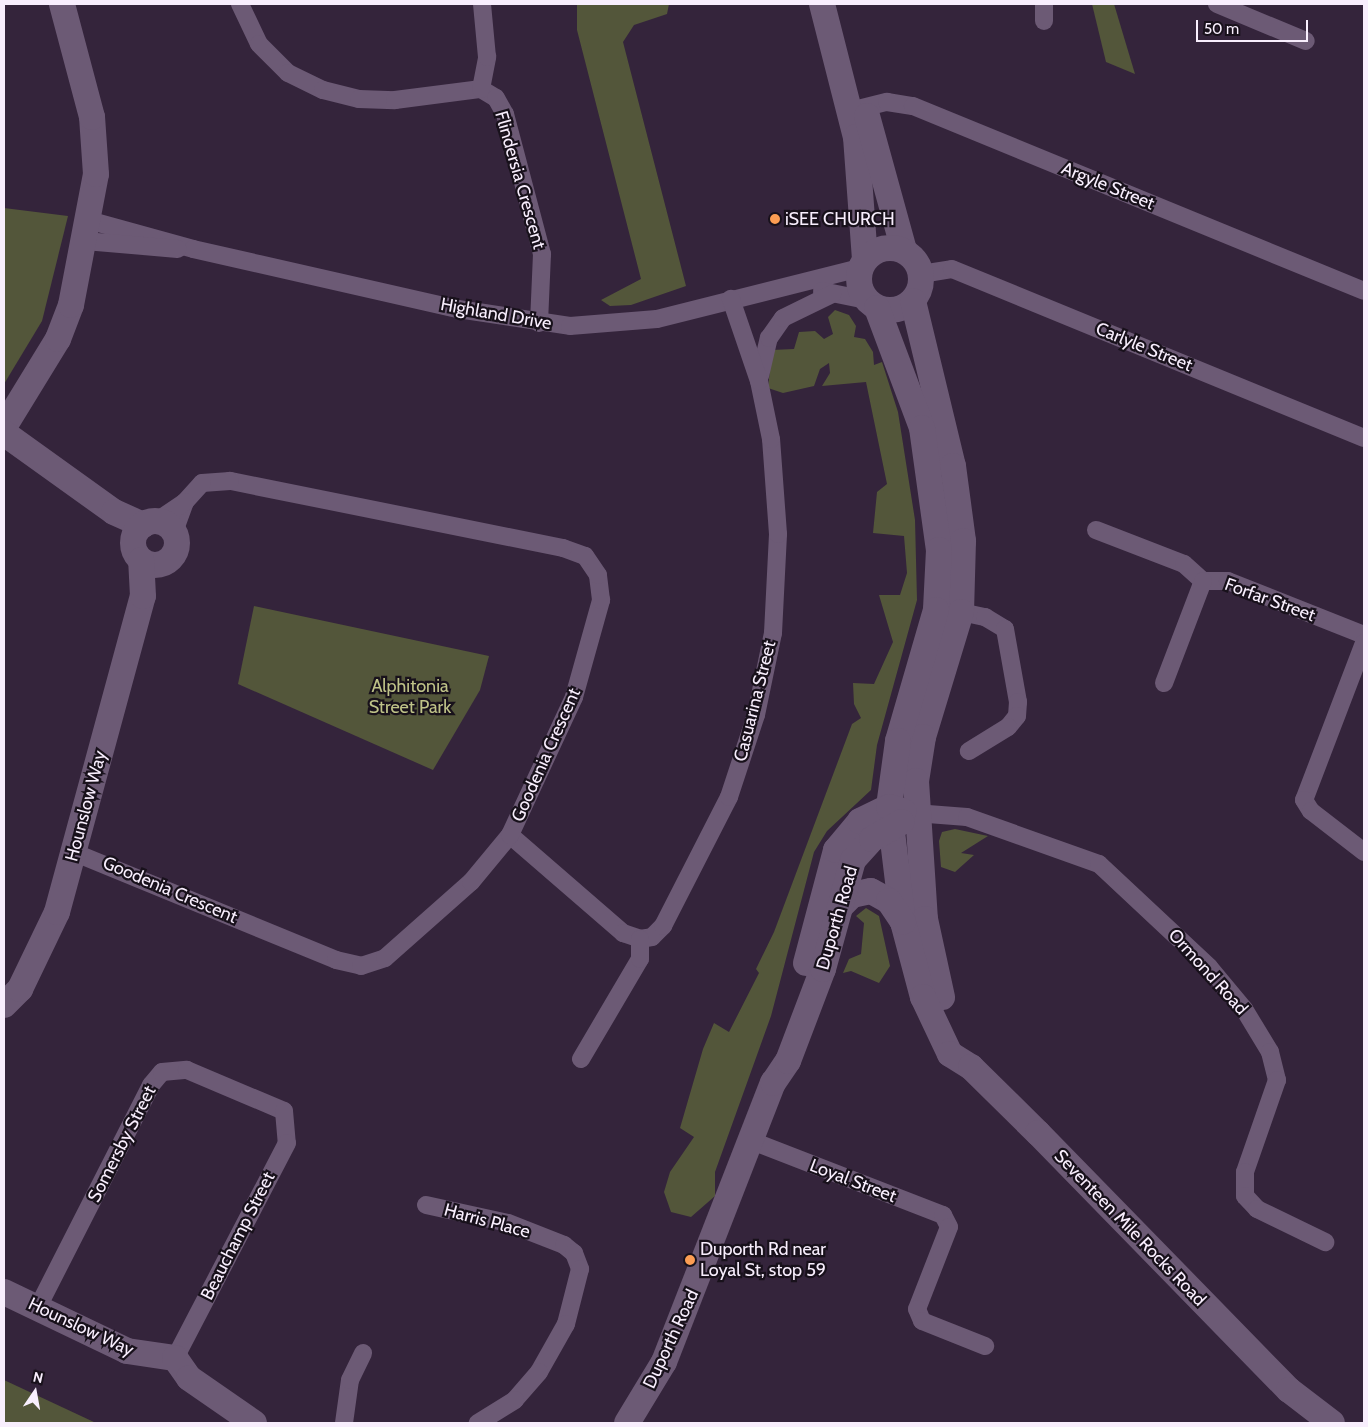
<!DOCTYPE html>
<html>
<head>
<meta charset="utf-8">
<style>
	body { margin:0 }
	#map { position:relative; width:1368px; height:1427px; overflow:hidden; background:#34243b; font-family:Cabin,sans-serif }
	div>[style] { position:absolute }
	.green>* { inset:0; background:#53563a }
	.street>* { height:18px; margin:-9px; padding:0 9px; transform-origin:9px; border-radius:9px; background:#6c5a75 }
	.secondary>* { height:26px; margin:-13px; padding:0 13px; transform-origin:13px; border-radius:13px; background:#6c5a75 }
	.secondary>.ring { margin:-13px; padding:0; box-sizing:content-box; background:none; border:26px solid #6c5a75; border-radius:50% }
	.dots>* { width:14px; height:14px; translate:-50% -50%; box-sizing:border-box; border:2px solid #18111b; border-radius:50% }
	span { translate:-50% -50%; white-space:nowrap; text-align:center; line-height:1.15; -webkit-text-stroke:4.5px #18111b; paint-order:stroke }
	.street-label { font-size:18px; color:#f8eefd }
	.poi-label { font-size:18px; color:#f8eefd }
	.left { translate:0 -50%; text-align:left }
	.park-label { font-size:18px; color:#bfc388 }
	.frame { position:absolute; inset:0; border:5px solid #f8eefd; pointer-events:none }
	.north { position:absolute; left:10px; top:1367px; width:50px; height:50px; -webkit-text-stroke:4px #18111b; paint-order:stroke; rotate:12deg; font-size:14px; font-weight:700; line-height:20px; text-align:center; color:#f8eefd }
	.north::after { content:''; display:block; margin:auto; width:18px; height:22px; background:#f8eefd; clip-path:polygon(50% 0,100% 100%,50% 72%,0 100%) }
	.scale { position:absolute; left:1196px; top:20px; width:112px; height:22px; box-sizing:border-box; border:2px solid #f8eefd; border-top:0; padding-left:6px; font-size:15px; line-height:18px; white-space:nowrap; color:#f8eefd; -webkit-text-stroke:4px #18111b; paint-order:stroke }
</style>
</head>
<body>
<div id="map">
	<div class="green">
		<div style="clip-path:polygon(577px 4px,669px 4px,667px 14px,634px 25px,623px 42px,686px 286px,631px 305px,610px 306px,601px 300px,641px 279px,577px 30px)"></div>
		<div style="clip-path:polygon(1092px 4px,1114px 4px,1135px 74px,1106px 62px)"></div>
		<div style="clip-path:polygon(4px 208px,68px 216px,42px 321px,4px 384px)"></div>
		<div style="clip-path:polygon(835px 310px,849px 315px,856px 326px,854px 337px,865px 339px,873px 352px,874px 365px,882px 362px,898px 412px,915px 520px,917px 600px,877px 745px,871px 790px,827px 831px,814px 852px,771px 1016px,715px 1172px,715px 1196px,691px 1217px,671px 1212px,664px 1192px,670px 1172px,694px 1137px,680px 1128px,703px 1049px,714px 1023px,729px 1032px,759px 973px,756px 969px,774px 932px,852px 724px,861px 718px,854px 704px,853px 683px,874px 684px,893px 642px,879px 595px,900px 595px,907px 573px,904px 536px,873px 533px,877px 492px,887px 484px,866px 382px,822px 386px,830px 373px,829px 363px,820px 369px,814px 386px,783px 393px,768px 388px,772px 350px,794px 349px,799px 332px,815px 331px,824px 339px,833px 334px,828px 317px)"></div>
		<div style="clip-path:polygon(254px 606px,489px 656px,480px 690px,433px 770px,238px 684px)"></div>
		<div style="clip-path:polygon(955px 829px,988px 836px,961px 853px,974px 855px,955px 872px,941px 867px,939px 841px,942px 832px)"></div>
		<div style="clip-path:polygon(866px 908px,879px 916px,890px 966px,879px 983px,851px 971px,843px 973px,849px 959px,861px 954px,864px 923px,856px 916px)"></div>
		<div style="clip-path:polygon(4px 1380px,96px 1423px,4px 1423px)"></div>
	</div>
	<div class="street">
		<div style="left:240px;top:4px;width:44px;rotate:64.6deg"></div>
		<div style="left:259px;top:44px;width:41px;rotate:45deg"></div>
		<div style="left:288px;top:73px;width:39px;rotate:26deg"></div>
		<div style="left:323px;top:90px;width:37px;rotate:14deg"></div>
		<div style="left:359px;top:99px;width:36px;rotate:2deg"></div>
		<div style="left:395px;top:100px;width:87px;rotate:-7.3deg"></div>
		<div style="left:481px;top:89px;width:17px;rotate:31deg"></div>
		<div style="left:496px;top:98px;width:18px;rotate:61deg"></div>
		<div style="left:505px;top:114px;width:145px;rotate:75.2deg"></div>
		<div style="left:542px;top:254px;width:69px;rotate:92.5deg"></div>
		<div style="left:1044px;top:4px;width:17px;rotate:90deg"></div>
		<div style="left:1217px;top:4px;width:96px;rotate:22.6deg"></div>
		<div style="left:481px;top:89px;width:33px;rotate:-79deg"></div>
		<div style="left:487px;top:57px;width:53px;rotate:-95.4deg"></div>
		<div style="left:850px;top:111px;width:38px;rotate:-14deg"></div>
		<div style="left:887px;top:102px;width:26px;rotate:9deg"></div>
		<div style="left:913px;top:106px;width:487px;rotate:22.3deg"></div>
		<div style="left:88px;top:220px;width:109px;rotate:15.4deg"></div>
		<div style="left:193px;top:249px;width:272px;rotate:12.8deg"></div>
		<div style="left:458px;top:309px;width:113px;rotate:8.6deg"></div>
		<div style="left:570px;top:326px;width:87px;rotate:-4.6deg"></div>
		<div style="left:657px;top:319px;width:209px;rotate:-14.1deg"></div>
		<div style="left:85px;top:241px;width:93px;rotate:4.9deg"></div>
		<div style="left:921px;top:274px;width:31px;rotate:-9deg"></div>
		<div style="left:952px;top:269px;width:445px;rotate:22.3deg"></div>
		<div style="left:822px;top:291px;width:45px;rotate:11.6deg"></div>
		<div style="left:760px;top:376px;width:39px;rotate:-77deg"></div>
		<div style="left:769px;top:338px;width:24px;rotate:-55deg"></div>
		<div style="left:783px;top:318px;width:55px;rotate:-26.1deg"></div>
		<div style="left:1096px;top:530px;width:94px;rotate:21.1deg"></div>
		<div style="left:1184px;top:564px;width:25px;rotate:42deg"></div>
		<div style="left:1203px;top:581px;width:25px"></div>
		<div style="left:1228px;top:581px;width:146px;rotate:21.7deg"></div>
		<div style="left:174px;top:532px;width:32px;rotate:-70deg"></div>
		<div style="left:961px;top:612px;width:25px;rotate:12deg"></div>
		<div style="left:985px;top:617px;width:23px;rotate:31deg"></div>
		<div style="left:1005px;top:629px;width:74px;rotate:79.9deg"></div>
		<div style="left:1018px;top:702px;width:14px;rotate:94deg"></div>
		<div style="left:1017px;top:716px;width:14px;rotate:129deg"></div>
		<div style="left:1008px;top:727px;width:46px;rotate:148.4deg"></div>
		<div style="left:1364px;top:643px;width:168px;rotate:110.9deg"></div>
		<div style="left:1304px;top:800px;width:13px;rotate:58deg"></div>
		<div style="left:1311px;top:811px;width:67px;rotate:37.7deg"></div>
		<div style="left:1164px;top:683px;width:109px;rotate:-69.1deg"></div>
		<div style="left:915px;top:813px;width:52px;rotate:4.4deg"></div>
		<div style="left:967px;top:817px;width:140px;rotate:19.6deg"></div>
		<div style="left:1099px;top:864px;width:151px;rotate:43.1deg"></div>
		<div style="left:1209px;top:967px;width:55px;rotate:50.2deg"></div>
		<div style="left:1244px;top:1009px;width:50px;rotate:58.8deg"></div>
		<div style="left:1270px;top:1052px;width:29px;rotate:76deg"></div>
		<div style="left:1277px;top:1080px;width:97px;rotate:109.2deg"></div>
		<div style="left:1245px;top:1172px;width:24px;rotate:90deg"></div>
		<div style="left:1245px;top:1196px;width:18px;rotate:47deg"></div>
		<div style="left:1257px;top:1209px;width:76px;rotate:25.9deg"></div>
		<div style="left:510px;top:835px;width:150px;rotate:40.9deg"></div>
		<div style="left:623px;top:933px;width:18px;rotate:19deg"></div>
		<div style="left:640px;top:939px;width:12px;rotate:-9deg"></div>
		<div style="left:652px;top:937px;width:16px;rotate:-45deg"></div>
		<div style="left:663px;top:926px;width:145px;rotate:-62.9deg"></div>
		<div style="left:729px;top:797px;width:86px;rotate:-71.8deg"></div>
		<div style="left:756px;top:715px;width:84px;rotate:-78.3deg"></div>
		<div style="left:773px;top:633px;width:99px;rotate:-87.1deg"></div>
		<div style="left:778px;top:534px;width:95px;rotate:-94.2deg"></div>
		<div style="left:771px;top:439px;width:59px;rotate:-101.7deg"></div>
		<div style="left:759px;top:381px;width:87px;rotate:-108.9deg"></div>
		<div style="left:73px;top:852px;width:284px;rotate:22.3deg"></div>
		<div style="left:336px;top:960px;width:26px;rotate:13deg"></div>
		<div style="left:361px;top:966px;width:25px;rotate:-18deg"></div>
		<div style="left:385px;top:958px;width:115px;rotate:-41.5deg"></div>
		<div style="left:471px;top:882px;width:61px;rotate:-50.3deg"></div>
		<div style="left:510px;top:835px;width:152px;rotate:-65.1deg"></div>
		<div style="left:574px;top:697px;width:101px;rotate:-74.4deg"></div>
		<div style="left:601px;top:600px;width:25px;rotate:-97deg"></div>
		<div style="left:598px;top:575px;width:23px;rotate:-124deg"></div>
		<div style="left:585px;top:556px;width:23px;rotate:-160deg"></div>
		<div style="left:563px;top:548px;width:340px;rotate:-168.6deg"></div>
		<div style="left:230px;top:481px;width:28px;rotate:176deg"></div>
		<div style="left:202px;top:483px;width:25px;rotate:132deg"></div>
		<div style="left:185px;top:502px;width:34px;rotate:146deg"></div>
		<div style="left:581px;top:1059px;width:116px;rotate:-59.5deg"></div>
		<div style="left:640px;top:959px;width:20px;rotate:-90deg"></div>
		<div style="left:752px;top:1141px;width:205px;rotate:21.2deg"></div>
		<div style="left:943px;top:1215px;width:13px;rotate:63deg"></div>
		<div style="left:949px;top:1227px;width:88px;rotate:111.3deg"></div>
		<div style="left:917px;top:1309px;width:13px;rotate:67deg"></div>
		<div style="left:922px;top:1321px;width:68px;rotate:21.6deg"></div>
		<div style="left:426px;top:1205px;width:84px;rotate:12.4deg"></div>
		<div style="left:508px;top:1223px;width:60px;rotate:21.4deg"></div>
		<div style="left:564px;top:1245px;width:13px;rotate:39deg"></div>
		<div style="left:574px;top:1253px;width:17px;rotate:69deg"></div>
		<div style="left:580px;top:1269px;width:57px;rotate:104.3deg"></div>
		<div style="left:566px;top:1324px;width:55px;rotate:119.4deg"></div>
		<div style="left:539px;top:1372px;width:37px;rotate:131deg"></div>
		<div style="left:515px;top:1400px;width:44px;rotate:148.1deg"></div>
		<div style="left:38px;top:1307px;width:249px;rotate:-63deg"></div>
		<div style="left:151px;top:1085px;width:17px;rotate:-50deg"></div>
		<div style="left:162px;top:1072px;width:25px;rotate:-5deg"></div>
		<div style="left:187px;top:1070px;width:105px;rotate:22.9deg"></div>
		<div style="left:284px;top:1111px;width:32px;rotate:85deg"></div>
		<div style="left:287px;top:1143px;width:242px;rotate:117.5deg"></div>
		<div style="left:344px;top:1423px;width:43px;rotate:-82.1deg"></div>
		<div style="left:350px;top:1380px;width:30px;rotate:-64deg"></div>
	</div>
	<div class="secondary">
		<div style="left:822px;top:4px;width:137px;rotate:75.7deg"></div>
		<div style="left:856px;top:137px;width:122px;rotate:85.8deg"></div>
		<div style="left:867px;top:116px;width:139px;rotate:74.6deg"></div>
		<div class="ring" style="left:859px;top:248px;width:36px;height:36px"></div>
		<div style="left:913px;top:301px;width:170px;rotate:76.4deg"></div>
		<div style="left:953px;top:466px;width:76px;rotate:82.4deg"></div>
		<div style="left:963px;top:541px;width:71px;rotate:91.6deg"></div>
		<div style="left:961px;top:612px;width:131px;rotate:106.9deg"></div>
		<div style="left:923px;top:737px;width:45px;rotate:99deg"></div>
		<div style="left:916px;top:781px;width:138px;rotate:86.3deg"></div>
		<div style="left:925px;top:919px;width:80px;rotate:77.7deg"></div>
		<div style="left:877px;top:308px;width:128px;rotate:69.4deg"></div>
		<div style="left:922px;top:428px;width:123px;rotate:82.1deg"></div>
		<div style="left:939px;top:550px;width:60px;rotate:92.9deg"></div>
		<div style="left:936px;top:610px;width:136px;rotate:106.2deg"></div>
		<div style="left:898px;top:741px;width:67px;rotate:97.8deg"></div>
		<div style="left:889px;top:807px;width:116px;rotate:83.1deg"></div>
		<div style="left:903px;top:922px;width:78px;rotate:75.1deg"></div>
		<div style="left:923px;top:997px;width:63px;rotate:64.7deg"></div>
		<div style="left:950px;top:1054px;width:25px;rotate:32deg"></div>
		<div style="left:971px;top:1067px;width:94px;rotate:44.6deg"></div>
		<div style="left:1038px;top:1133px;width:359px;rotate:45.7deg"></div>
		<div style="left:1289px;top:1390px;width:54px;rotate:37.5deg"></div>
		<div style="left:4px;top:427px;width:103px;rotate:-58.5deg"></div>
		<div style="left:58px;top:339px;width:36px;rotate:-69deg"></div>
		<div style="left:71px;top:305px;width:133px;rotate:-79.2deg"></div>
		<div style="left:96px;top:174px;width:57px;rotate:-94deg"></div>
		<div style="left:92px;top:117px;width:117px;rotate:-104.9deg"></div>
		<div style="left:4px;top:433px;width:135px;rotate:35.7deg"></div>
		<div style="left:114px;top:512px;width:32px;rotate:24deg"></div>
		<div class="ring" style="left:133px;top:521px;width:18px;height:18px"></div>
		<div style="left:838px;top:909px;width:20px;rotate:-45deg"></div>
		<div style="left:852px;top:895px;width:19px;rotate:-12deg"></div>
		<div style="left:871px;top:891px;width:21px;rotate:29deg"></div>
		<div style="left:889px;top:901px;width:25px;rotate:56deg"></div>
		<div style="left:806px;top:963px;width:117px;rotate:-75.1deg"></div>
		<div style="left:836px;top:850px;width:38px;rotate:-50deg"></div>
		<div style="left:860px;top:821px;width:32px;rotate:-26deg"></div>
		<div style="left:889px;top:807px;width:15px;rotate:16deg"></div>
		<div style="left:4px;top:1005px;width:23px;rotate:-45deg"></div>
		<div style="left:20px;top:989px;width:85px;rotate:-64.3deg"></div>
		<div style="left:57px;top:912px;width:327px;rotate:-74.8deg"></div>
		<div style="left:143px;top:596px;width:36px;rotate:-93deg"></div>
		<div style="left:4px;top:1292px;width:136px;rotate:25.6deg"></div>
		<div style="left:127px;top:1351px;width:49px;rotate:8.3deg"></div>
		<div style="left:175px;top:1358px;width:24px;rotate:55deg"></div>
		<div style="left:189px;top:1378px;width:79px;rotate:34.7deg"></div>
		<div style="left:627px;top:1423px;width:71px;rotate:-58.8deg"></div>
		<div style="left:664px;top:1362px;width:300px;rotate:-68.7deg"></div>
		<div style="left:773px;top:1083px;width:27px;rotate:-56deg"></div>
		<div style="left:788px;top:1061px;width:98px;rotate:-69.2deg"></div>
		<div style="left:823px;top:969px;width:113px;rotate:-74.6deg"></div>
		<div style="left:853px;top:860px;width:28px;rotate:-48deg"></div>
		<div style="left:872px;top:839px;width:34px;rotate:-30deg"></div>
	</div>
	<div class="dots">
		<div style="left:775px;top:219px;background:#fc9d53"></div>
		<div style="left:690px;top:1260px;background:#fc9d53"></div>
	</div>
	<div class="street-label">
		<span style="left:520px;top:180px;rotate:74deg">Flindersia Crescent</span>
		<span style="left:1108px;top:186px;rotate:22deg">Argyle Street</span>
		<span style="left:496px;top:314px;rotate:10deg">Highland Drive</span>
		<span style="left:1144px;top:347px;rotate:22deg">Carlyle Street</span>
		<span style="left:1270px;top:600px;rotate:20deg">Forfar Street</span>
		<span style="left:755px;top:701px;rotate:-76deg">Casuarina Street</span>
		<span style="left:546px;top:755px;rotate:-66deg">Goodenia Crescent</span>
		<span style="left:86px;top:806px;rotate:-75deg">Hounslow Way</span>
		<span style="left:170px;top:890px;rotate:23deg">Goodenia Crescent</span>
		<span style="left:837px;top:918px;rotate:-74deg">Duporth Road</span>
		<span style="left:1208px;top:972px;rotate:48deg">Ormond Road</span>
		<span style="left:122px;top:1144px;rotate:-63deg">Somersby Street</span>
		<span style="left:853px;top:1181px;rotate:21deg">Loyal Street</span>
		<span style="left:487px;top:1221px;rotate:15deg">Harris Place</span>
		<span style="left:1130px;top:1228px;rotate:46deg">Seventeen Mile Rocks Road</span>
		<span style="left:238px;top:1236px;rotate:-63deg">Beauchamp Street</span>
		<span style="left:81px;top:1327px;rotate:25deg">Hounslow Way</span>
		<span style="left:671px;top:1339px;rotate:-65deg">Duporth Road</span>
	</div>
	<div class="poi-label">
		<span class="left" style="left:785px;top:219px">iSEE CHURCH</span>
		<span class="left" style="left:700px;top:1260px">Duporth Rd near<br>Loyal St, stop 59</span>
	</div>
	<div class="park-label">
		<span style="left:410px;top:697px">Alphitonia<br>Street Park</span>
	</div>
	<div class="frame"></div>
	<div class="north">N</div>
	<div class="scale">50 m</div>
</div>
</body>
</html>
